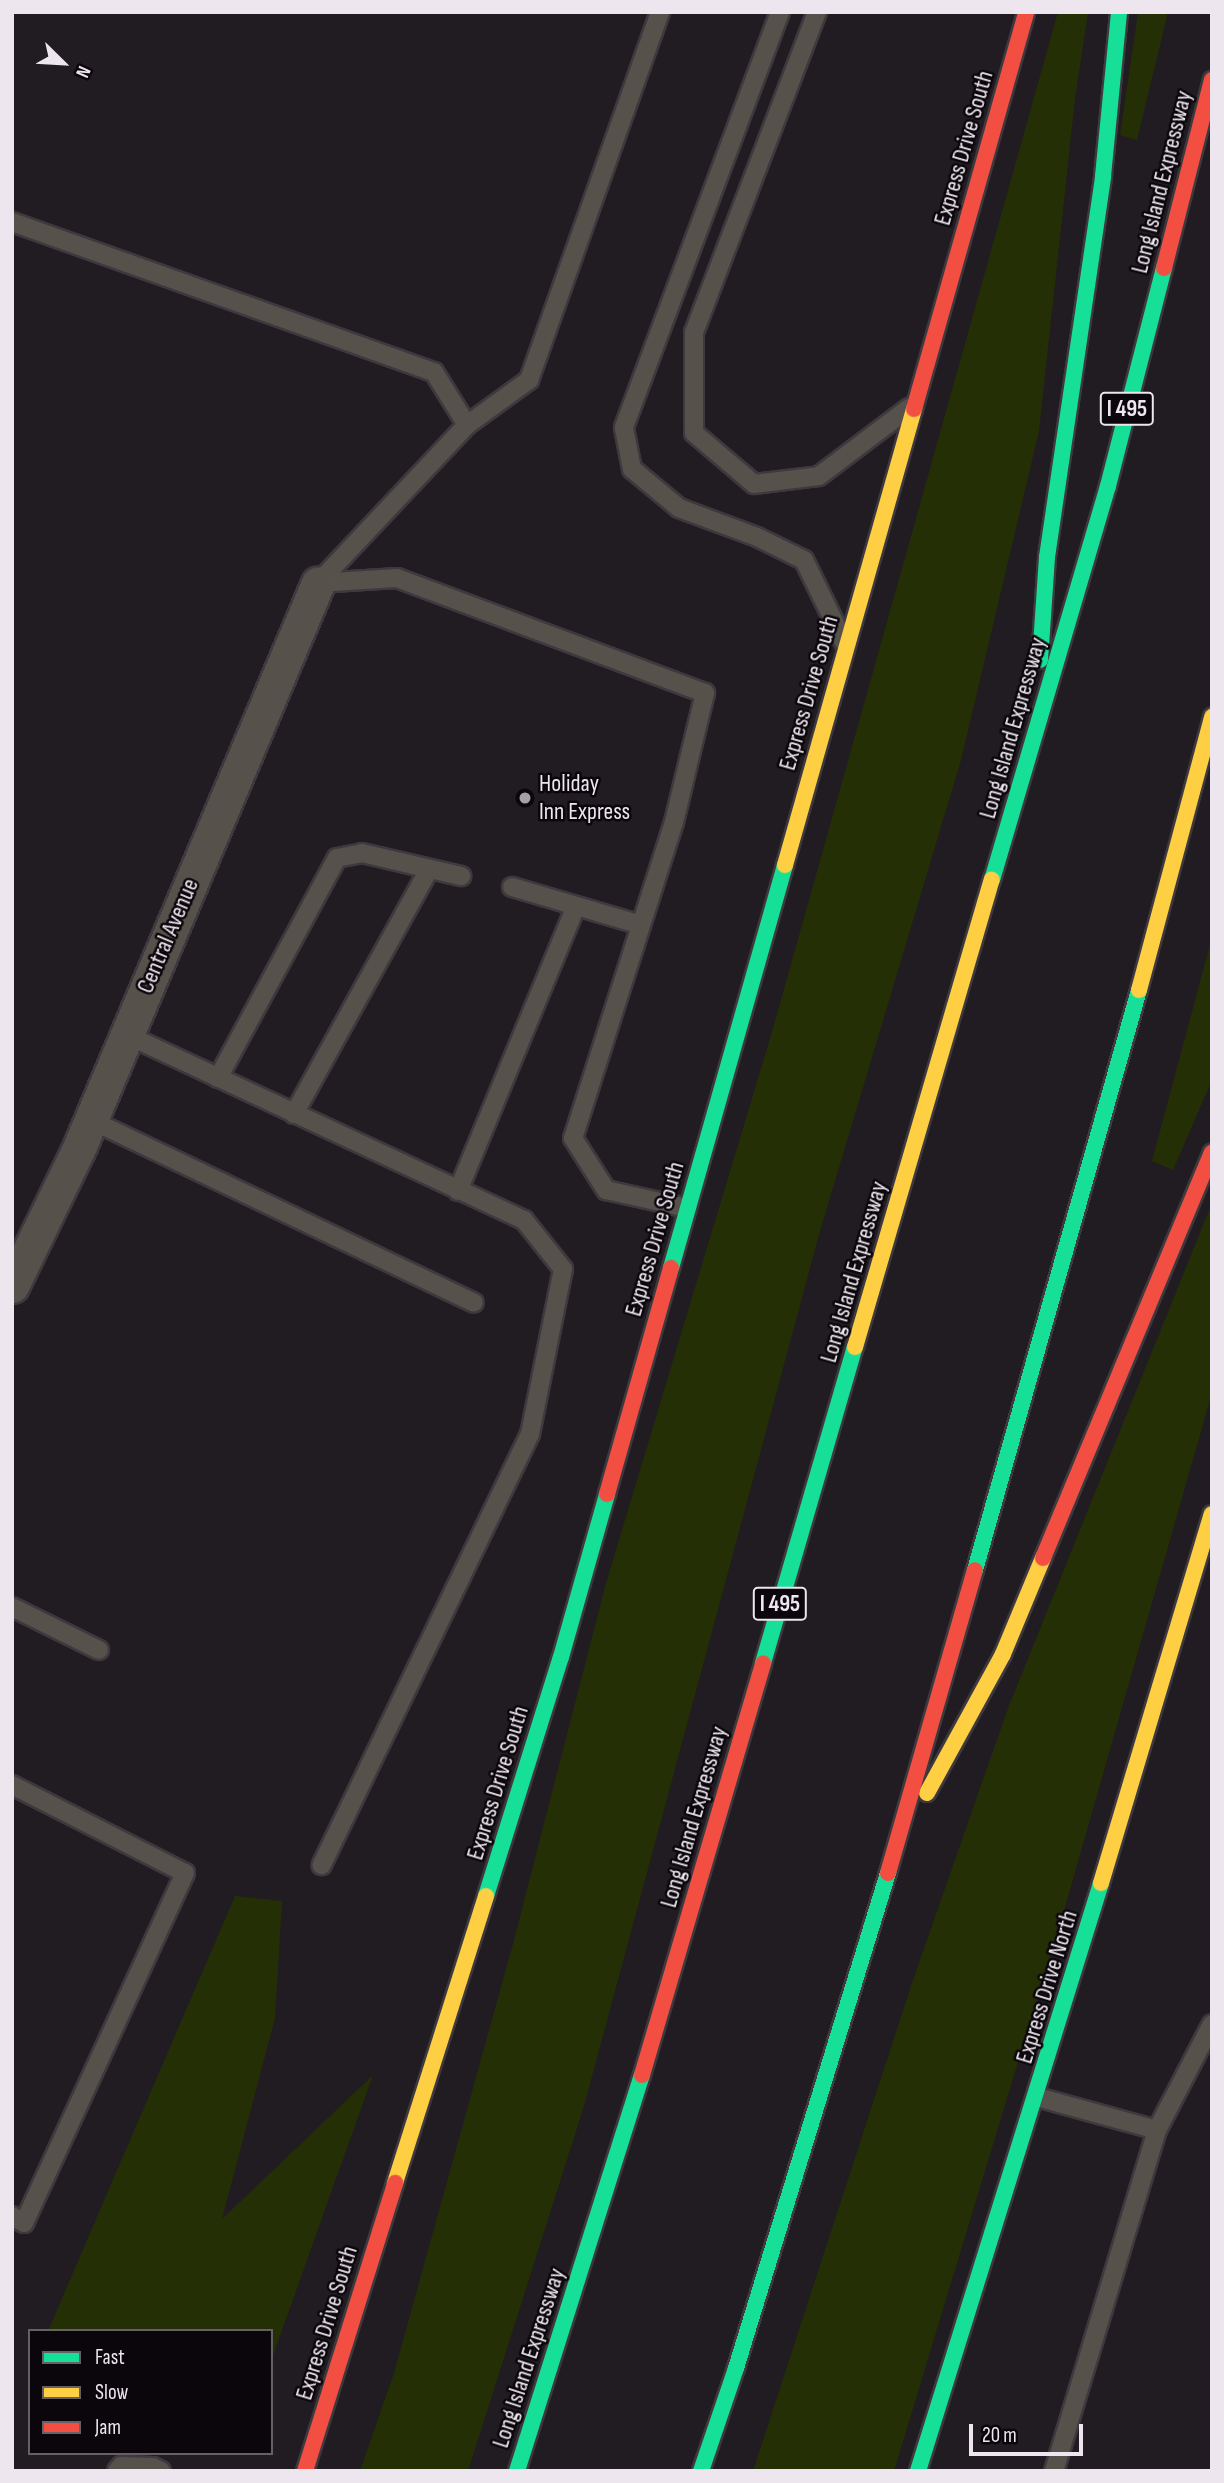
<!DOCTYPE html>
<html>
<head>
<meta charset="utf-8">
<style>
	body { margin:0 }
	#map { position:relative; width:1224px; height:2483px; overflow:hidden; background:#211c22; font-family:"Sofia Sans Condensed",sans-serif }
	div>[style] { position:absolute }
	.green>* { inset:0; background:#252f05 }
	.roads { filter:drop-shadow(2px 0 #3d393e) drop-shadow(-2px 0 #3d393e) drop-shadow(0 2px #3d393e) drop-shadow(0 -2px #3d393e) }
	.lane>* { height:18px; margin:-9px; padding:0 9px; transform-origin:9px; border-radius:9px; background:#56514b }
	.street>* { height:33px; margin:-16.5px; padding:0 16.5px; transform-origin:16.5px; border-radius:16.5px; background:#56514b }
	.fast>* { height:16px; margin:-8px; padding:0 8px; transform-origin:8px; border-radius:8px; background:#16e098 }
	.slow>* { height:16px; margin:-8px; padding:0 8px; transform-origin:8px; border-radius:8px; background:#ffcf43 }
	.jam>* { height:16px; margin:-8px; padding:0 8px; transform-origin:8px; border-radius:8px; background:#f24e42 }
	.dots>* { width:19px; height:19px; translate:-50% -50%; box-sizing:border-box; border:4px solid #0a060b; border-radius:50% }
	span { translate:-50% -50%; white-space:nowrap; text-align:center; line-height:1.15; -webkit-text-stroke:5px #0a060b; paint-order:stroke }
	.shield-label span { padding:2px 5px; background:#0a060b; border:2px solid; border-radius:5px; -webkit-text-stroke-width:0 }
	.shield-label { font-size:23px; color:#ede6ee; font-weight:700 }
	.street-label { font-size:24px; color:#ede6ee }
	.poi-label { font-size:24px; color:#ede6ee }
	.left { translate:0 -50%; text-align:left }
	.frame { position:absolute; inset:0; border:14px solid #ede6ee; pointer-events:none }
	.legend { position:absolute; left:28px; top:2329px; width:245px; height:126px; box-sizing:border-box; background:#0a060b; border:2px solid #656066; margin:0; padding:9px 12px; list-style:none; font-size:21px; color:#ede6ee }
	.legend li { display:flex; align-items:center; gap:14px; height:35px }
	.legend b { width:35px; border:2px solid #656066 }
	.north { position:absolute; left:28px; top:28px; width:70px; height:70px; -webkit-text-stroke:5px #0a060b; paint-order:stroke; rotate:114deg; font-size:19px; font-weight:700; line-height:28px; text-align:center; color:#ede6ee }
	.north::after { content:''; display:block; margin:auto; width:24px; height:32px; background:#ede6ee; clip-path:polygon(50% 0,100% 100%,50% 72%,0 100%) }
	.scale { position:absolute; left:969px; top:2424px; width:114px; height:32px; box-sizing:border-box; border:4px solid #ede6ee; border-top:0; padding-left:9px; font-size:21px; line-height:24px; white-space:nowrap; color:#ede6ee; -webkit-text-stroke:5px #0a060b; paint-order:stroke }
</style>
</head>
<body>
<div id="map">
	<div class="green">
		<div style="clip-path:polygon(1058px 12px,1088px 12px,1075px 99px,1039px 431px,961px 760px,820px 1231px,584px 2106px,468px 2471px,360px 2471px,394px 2373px,514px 1940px,606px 1583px,772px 1032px)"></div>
		<div style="clip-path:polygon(1138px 12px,1168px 12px,1137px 140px,1120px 135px)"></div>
		<div style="clip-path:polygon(1212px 937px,1212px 1080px,1173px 1170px,1152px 1161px)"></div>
		<div style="clip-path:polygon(1212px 1203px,1212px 1393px,1065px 1907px,894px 2471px,753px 2471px,913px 1980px,1008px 1708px)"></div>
		<div style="clip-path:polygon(235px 1896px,282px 1901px,275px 2018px,222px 2219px,373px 2075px,271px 2361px,271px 2331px,48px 2331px)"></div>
	</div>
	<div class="roads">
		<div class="lane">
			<div style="left:780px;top:12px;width:444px;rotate:110.6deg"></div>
			<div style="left:624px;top:428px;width:42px;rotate:79deg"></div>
			<div style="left:632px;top:469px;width:61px;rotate:39.7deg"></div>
			<div style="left:679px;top:508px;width:83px;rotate:20.4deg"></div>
			<div style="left:757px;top:537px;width:52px;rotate:26.1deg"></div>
			<div style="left:804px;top:560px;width:91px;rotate:64deg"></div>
			<div style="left:817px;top:12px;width:343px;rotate:111deg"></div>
			<div style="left:694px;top:332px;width:101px;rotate:90deg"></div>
			<div style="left:694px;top:433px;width:79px;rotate:40.4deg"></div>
			<div style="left:754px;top:484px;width:65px;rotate:-7deg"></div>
			<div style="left:819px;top:476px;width:113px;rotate:-37.1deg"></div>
			<div style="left:12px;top:222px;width:448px;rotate:19.6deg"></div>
			<div style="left:434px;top:372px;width:62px;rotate:58.1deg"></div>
			<div style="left:467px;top:425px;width:77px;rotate:-36deg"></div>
			<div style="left:529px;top:380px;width:391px;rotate:-70.4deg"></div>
			<div style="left:318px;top:583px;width:79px;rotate:-3.6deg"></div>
			<div style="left:397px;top:578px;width:329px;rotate:20.5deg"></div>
			<div style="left:705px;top:693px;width:133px;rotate:103.5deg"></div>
			<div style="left:674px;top:822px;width:332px;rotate:107.7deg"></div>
			<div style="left:573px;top:1138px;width:62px;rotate:57.6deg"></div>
			<div style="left:606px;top:1190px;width:83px;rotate:12.5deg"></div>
			<div style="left:318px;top:583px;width:217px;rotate:-46.7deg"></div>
			<div style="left:512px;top:887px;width:134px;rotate:16.4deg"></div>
			<div style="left:127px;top:1035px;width:438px;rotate:25deg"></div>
			<div style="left:524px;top:1220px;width:63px;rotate:51.5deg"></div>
			<div style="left:563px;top:1269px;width:168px;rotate:101.3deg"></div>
			<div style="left:530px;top:1434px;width:479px;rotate:115.8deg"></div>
			<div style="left:218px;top:1078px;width:250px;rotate:-61.6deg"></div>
			<div style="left:337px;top:858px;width:25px;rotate:-11deg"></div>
			<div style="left:362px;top:853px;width:102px;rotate:13.1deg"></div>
			<div style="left:294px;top:1114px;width:280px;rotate:-61.1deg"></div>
			<div style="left:91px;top:1120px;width:424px;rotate:25.5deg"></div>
			<div style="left:458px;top:1191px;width:308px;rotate:-67.5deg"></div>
			<div style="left:12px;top:1607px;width:97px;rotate:26.3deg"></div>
			<div style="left:12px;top:1785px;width:194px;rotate:27deg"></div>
			<div style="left:185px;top:1873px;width:385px;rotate:114.7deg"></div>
			<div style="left:24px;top:2223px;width:14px;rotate:-150deg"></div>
			<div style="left:1037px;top:2097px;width:124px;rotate:15.4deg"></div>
			<div style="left:1157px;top:2130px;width:356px;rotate:106.8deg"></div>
			<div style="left:1157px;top:2130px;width:119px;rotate:-62.6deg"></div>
			<div style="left:117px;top:2471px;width:6px;rotate:-51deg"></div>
			<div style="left:121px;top:2466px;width:32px;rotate:2deg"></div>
			<div style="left:153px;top:2467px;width:9px;rotate:27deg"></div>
		</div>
		<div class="street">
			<div style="left:12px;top:1286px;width:153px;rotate:-64.1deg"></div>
			<div style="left:79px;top:1148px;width:613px;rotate:-67.07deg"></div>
		</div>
		<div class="fast">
			<div style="left:1040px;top:660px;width:103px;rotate:-86.1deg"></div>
			<div style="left:1047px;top:557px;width:385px;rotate:-81.6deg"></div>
			<div style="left:1103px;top:176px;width:165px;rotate:-84.4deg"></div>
			<div style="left:992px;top:880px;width:411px;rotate:-73.6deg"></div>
			<div style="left:1108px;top:486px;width:225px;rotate:-75.6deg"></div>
			<div style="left:671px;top:1268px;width:419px;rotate:-74.2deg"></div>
			<div style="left:975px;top:1570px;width:603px;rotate:-74.21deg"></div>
			<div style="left:763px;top:1663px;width:329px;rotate:-73.8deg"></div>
			<div style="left:486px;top:1896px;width:250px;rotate:-72.6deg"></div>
			<div style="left:561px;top:1657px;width:169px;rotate:-74.2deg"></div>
			<div style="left:517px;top:2471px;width:415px;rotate:-72.5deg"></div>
			<div style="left:701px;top:2471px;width:109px;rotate:-71.2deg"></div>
			<div style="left:736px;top:2368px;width:518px;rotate:-72.93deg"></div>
			<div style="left:918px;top:2471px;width:616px;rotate:-72.71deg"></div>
		</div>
		<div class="slow">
			<div style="left:785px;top:865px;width:474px;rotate:-74.2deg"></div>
			<div style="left:1139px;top:990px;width:283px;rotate:-75deg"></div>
			<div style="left:855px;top:1347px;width:487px;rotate:-73.7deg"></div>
			<div style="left:927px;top:1793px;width:158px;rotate:-61.3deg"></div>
			<div style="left:1003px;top:1654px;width:104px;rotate:-67.4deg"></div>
			<div style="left:1101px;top:1883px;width:385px;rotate:-73.3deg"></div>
			<div style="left:395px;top:2183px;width:301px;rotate:-72.4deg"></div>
		</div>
		<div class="jam">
			<div style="left:1164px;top:268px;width:194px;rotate:-75.7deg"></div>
			<div style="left:914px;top:409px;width:412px;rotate:-74.2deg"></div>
			<div style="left:607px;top:1494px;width:235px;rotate:-74.2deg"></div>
			<div style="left:1043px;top:1558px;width:439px;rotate:-67.4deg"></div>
			<div style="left:888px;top:1873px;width:315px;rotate:-74deg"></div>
			<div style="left:642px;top:2075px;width:429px;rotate:-73.6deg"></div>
			<div style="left:305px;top:2471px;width:302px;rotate:-72.6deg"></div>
		</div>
	</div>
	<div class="dots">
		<div style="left:525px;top:798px;background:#a69fa7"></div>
	</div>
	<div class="shield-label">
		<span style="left:1127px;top:409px">I 495</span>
		<span style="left:780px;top:1604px">I 495</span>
	</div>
	<div class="street-label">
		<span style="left:964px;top:148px;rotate:-74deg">Express Drive South</span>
		<span style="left:1162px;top:182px;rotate:-76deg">Long Island Expressway</span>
		<span style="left:809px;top:693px;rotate:-74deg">Express Drive South</span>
		<span style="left:1013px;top:728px;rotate:-74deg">Long Island Expressway</span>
		<span style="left:168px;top:936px;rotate:-67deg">Central Avenue</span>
		<span style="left:655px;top:1239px;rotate:-74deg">Express Drive South</span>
		<span style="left:854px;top:1272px;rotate:-74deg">Long Island Expressway</span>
		<span style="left:498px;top:1783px;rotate:-73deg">Express Drive South</span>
		<span style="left:694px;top:1817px;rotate:-74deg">Long Island Expressway</span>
		<span style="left:1047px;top:1987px;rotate:-73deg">Express Drive North</span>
		<span style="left:327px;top:2323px;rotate:-73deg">Express Drive South</span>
		<span style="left:529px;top:2358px;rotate:-72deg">Long Island Expressway</span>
	</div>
	<div class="poi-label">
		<span class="left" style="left:539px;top:798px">Holiday<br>Inn Express</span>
	</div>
	<div class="frame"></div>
	<ul class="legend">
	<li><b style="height:9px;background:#16e098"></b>Fast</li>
	<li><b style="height:9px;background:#ffcf43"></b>Slow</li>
	<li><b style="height:9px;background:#f24e42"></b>Jam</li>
	</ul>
	<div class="north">N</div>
	<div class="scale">20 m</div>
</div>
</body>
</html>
